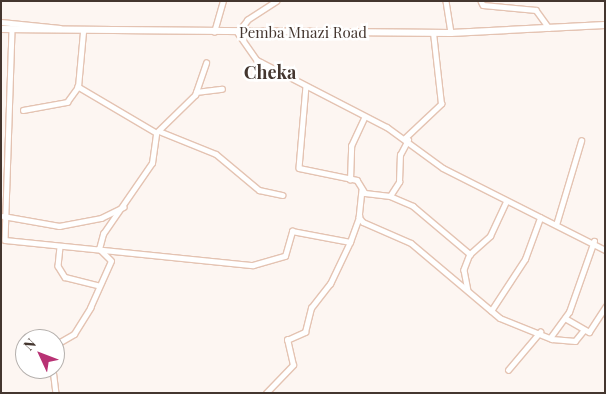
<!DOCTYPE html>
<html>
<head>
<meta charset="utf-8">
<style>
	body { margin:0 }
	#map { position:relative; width:606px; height:394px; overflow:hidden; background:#fdf6f2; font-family:"Playfair Display",serif }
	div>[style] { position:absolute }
	.roads { filter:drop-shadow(1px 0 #e4c3b2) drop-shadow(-1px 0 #e4c3b2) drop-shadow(0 1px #e4c3b2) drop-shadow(0 -1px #e4c3b2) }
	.street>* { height:4.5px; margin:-2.25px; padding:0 2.25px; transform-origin:2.25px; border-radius:2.25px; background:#fff }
	.secondary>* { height:6px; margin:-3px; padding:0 3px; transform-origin:3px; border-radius:3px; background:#fff }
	span { translate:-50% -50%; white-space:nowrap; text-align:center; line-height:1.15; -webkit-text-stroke:5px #fff; paint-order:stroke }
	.street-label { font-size:15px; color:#44362f }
	.quarter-label { font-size:18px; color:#44362f; font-weight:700 }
	.frame { position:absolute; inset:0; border:2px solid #44362f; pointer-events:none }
	.north { position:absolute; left:15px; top:329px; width:50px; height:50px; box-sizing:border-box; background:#fff; border:1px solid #b4afac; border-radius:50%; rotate:313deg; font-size:14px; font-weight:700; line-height:20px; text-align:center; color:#44362f }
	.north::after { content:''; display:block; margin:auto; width:18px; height:22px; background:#b83274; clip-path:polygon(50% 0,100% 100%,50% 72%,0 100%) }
</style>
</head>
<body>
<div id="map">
	<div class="roads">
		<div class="street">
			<div style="left:277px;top:1px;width:35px;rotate:147deg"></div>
			<div style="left:248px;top:20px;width:16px;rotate:128deg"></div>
			<div style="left:238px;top:33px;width:33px;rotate:55deg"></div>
			<div style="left:257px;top:60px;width:146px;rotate:27.3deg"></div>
			<div style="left:387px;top:127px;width:69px;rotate:36.2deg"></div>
			<div style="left:443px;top:168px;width:182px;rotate:26.8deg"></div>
			<div style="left:446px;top:1px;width:32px;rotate:81deg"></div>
			<div style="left:481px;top:1px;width:4px;rotate:63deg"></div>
			<div style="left:483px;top:5px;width:53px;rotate:5.4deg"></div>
			<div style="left:536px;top:10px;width:22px;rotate:54deg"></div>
			<div style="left:1px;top:22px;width:59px;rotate:5.8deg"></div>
			<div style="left:12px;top:30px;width:210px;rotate:91.9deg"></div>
			<div style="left:5px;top:240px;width:249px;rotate:5.8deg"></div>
			<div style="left:253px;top:265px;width:33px;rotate:-16deg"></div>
			<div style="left:285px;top:256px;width:26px;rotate:-74deg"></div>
			<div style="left:292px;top:231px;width:59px;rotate:10.7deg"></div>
			<div style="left:350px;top:242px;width:27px;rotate:-70deg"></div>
			<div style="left:214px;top:32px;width:32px;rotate:-74deg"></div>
			<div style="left:306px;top:86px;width:82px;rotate:94.9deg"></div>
			<div style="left:299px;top:168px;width:59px;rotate:11.7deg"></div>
			<div style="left:357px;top:180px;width:15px;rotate:58deg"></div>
			<div style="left:365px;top:193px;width:25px;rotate:7deg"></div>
			<div style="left:390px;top:196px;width:17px;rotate:-57deg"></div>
			<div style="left:399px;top:182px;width:27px;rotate:-88deg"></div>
			<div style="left:400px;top:155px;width:17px;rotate:-62deg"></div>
			<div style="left:196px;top:92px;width:26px;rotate:-7deg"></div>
			<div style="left:23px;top:110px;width:45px;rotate:-10.3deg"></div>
			<div style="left:67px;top:102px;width:19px;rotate:-54deg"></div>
			<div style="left:158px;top:131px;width:52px;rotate:-44.2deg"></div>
			<div style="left:195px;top:95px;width:34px;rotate:-71deg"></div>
			<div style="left:159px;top:131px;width:61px;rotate:22deg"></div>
			<div style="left:216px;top:154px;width:56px;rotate:39.9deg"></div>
			<div style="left:259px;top:190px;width:24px;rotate:12deg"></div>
			<div style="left:405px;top:138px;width:50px;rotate:-43.4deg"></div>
			<div style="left:441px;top:104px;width:71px;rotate:-96.4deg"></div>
			<div style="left:350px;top:180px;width:34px;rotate:-88deg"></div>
			<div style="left:351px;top:146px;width:31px;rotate:-65deg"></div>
			<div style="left:362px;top:190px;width:27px;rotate:96deg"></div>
			<div style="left:359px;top:217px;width:6px;rotate:51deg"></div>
			<div style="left:363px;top:222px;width:52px;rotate:23.6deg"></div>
			<div style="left:411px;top:243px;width:116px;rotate:40.1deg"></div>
			<div style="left:500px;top:318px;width:56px;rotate:22deg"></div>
			<div style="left:552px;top:339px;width:23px;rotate:5deg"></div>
			<div style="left:575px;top:341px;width:13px;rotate:-51deg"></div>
			<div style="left:390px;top:196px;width:25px;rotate:23deg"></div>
			<div style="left:413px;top:206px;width:75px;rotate:40.1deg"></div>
			<div style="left:470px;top:254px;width:17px;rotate:111deg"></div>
			<div style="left:464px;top:270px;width:20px;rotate:79deg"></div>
			<div style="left:3px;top:216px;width:57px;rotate:10.1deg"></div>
			<div style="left:59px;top:226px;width:43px;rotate:-10.8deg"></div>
			<div style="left:101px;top:218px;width:25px;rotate:-26deg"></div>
			<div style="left:556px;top:225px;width:88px;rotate:-73.4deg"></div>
			<div style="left:60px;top:247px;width:19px;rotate:96deg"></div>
			<div style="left:58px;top:266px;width:13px;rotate:58deg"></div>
			<div style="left:65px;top:277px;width:34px;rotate:14deg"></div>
			<div style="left:470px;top:254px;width:27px;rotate:-42deg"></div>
			<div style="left:490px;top:236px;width:38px;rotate:-65deg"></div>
			<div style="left:491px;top:311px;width:62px;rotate:-56.8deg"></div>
			<div style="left:525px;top:259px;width:44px;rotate:-69.9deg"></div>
			<div style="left:565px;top:318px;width:28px;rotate:30deg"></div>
			<div style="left:589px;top:332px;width:30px;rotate:-57deg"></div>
			<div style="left:550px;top:338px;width:32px;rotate:-54deg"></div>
			<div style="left:569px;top:312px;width:75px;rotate:-70.6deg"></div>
			<div style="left:55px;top:345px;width:22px;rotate:-30deg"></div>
			<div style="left:74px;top:334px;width:31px;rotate:-58deg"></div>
			<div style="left:90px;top:308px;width:51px;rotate:-65.9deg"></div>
			<div style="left:111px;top:261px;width:17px;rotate:-135deg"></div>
			<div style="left:99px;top:249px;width:16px;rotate:-75deg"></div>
			<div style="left:103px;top:234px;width:86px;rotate:-55.4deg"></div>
			<div style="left:152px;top:163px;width:30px;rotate:-82deg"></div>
			<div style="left:156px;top:133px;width:91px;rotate:-149.5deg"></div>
			<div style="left:78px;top:87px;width:55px;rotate:-84.8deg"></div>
			<div style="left:53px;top:369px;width:24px;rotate:83deg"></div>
			<div style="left:508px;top:370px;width:50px;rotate:-49.9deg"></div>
			<div style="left:266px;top:393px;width:39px;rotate:-46deg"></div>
			<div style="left:293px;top:365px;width:26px;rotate:-103deg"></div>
			<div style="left:287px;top:340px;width:20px;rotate:-24deg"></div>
			<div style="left:305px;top:332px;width:25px;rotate:-76deg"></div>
			<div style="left:311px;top:308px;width:31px;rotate:-52deg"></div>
			<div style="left:330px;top:284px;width:47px;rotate:-64.5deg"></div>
		</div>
		<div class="secondary">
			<div style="left:1px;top:29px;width:450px;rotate:0.5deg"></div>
			<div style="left:451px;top:33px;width:154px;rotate:-3deg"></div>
		</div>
	</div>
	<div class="street-label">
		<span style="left:303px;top:33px">Pemba Mnazi Road</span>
	</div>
	<div class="quarter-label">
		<span style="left:270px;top:72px">Cheka</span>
	</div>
	<div class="frame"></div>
	<div class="north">N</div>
</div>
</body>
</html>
